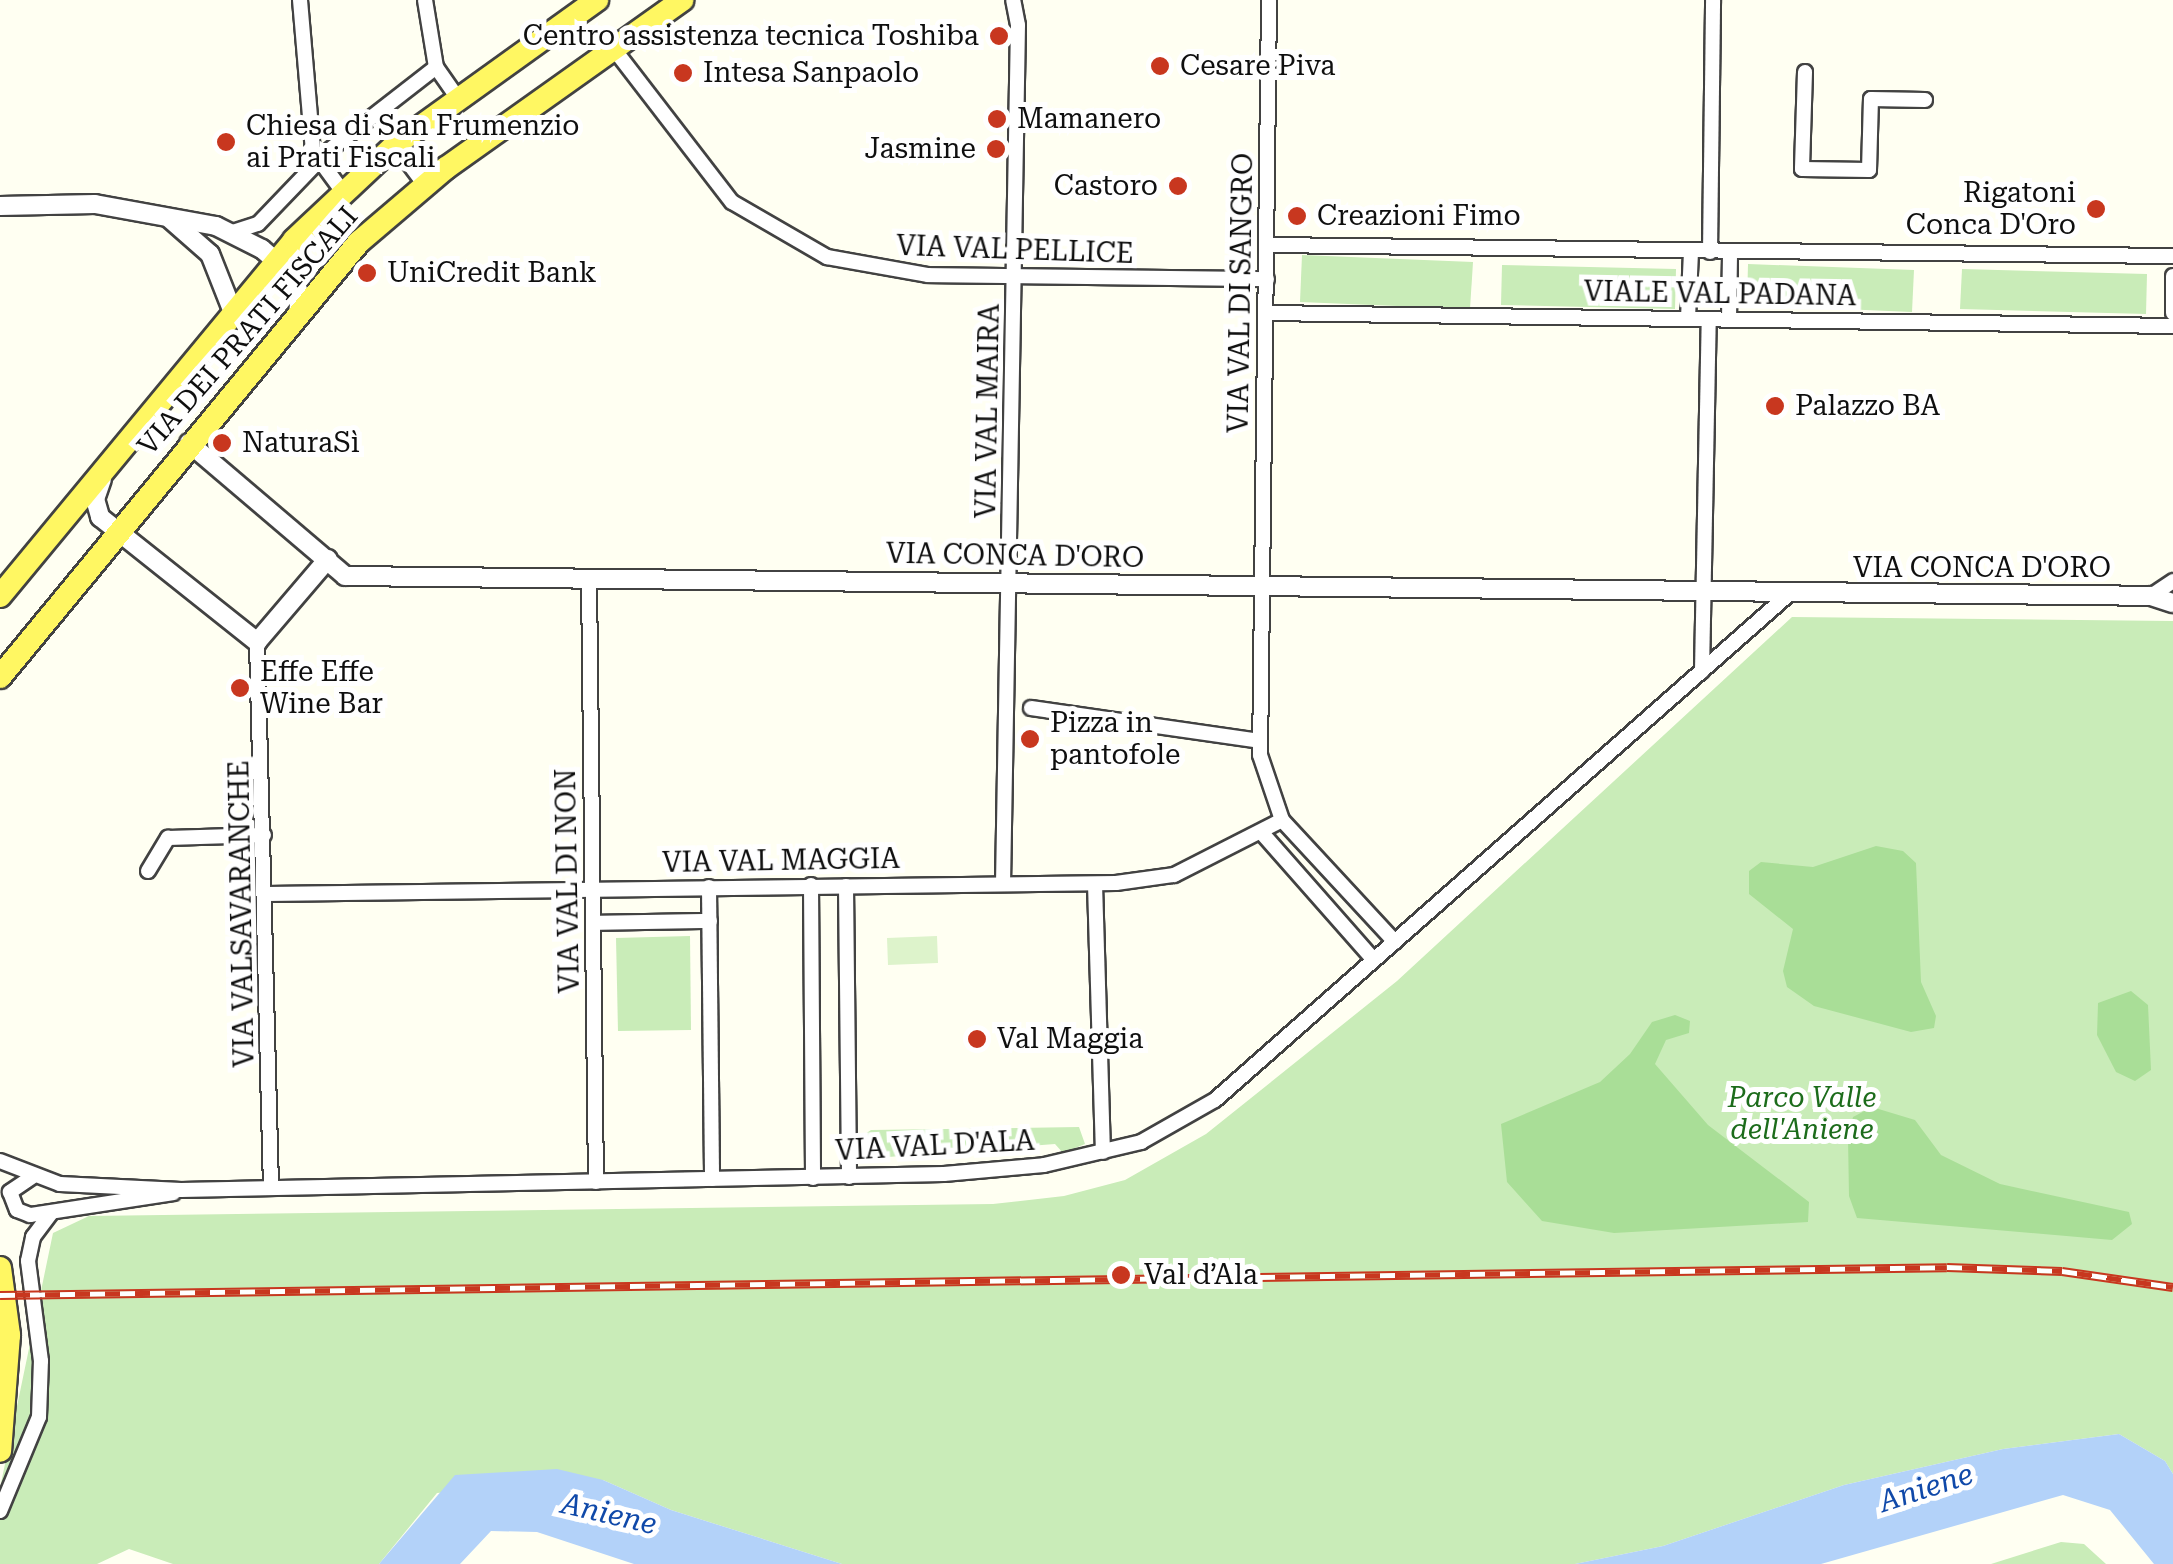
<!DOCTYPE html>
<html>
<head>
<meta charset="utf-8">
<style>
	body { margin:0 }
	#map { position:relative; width:2173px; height:1564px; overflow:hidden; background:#fffff2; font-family:"Roboto Serif",serif }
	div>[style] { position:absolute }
	.green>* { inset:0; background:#c9ecb8 }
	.forest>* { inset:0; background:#a9de97 }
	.pitch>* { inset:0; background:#ddf3cb }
	.water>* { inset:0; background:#b3d2f9 }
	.roads { filter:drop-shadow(2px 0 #424242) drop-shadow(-2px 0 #424242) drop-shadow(0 2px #424242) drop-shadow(0 -2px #424242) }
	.minor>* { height:14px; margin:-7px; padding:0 7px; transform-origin:7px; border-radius:7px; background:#fff }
	.tertiary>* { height:18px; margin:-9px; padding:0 9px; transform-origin:9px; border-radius:9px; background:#fff }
	.primary>* { height:22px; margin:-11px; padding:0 11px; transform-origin:11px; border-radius:11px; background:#fff762 }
	.rail>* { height:9px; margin-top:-4.5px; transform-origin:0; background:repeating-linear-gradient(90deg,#fff 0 15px,#c8371f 0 30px); box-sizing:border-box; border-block:2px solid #c8371f }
	.dots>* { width:28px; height:28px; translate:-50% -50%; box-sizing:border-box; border:5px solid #fff; border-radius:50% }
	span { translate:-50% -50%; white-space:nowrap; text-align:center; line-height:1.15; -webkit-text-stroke:10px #fff; paint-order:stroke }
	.poi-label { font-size:28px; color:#0f0f0f }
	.right { translate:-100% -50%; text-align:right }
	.left { translate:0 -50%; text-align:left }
	.street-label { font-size:28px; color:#0f0f0f }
	.park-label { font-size:28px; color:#1c6c1b; font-style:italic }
	.water-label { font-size:30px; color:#1049a9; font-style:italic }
</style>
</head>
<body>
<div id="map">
	<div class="green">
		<div style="clip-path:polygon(1302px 255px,1473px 262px,1470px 309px,1300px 302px)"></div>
		<div style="clip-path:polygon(1748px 264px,1914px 270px,1912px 312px,1747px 305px)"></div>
		<div style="clip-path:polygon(1502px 265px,1676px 269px,1675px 309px,1501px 305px)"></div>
		<div style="clip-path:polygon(1962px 269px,2147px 274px,2146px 314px,1960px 309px)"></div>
		<div style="clip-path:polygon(1792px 617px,2173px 621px,2173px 1474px,2165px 1461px,2119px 1434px,2003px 1449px,1844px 1485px,1663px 1546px,1575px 1564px,842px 1564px,671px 1510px,603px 1480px,437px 1493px,379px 1564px,173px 1564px,129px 1549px,97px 1564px,0 1564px,0 1488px,53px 1233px,89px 1216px,993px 1204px,1064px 1196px,1125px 1180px,1206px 1134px,1397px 981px)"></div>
		<div style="clip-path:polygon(690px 936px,691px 1030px,618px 1031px,616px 938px)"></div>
		<div style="clip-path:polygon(1079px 1127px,1085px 1144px,1063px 1153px,1055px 1144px,862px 1159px,862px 1136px,871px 1130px)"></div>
		<div style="clip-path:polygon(2061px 1542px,2084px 1544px,2106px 1564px,1991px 1564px)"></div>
	</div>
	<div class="forest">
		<div style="clip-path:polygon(1876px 846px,1903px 851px,1916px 863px,1921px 982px,1936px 1016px,1934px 1028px,1911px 1032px,1814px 1006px,1787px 987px,1783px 971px,1793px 929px,1749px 894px,1749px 871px,1761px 862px,1813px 867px)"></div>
		<div style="clip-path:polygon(2131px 991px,2148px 1005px,2151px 1070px,2135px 1081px,2116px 1072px,2097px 1035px,2098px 1003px)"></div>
		<div style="clip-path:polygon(1675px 1015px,1690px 1021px,1689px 1033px,1666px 1040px,1655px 1064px,1708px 1125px,1809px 1202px,1808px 1222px,1614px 1233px,1542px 1221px,1507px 1182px,1501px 1124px,1600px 1082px,1630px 1054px,1652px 1022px)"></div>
		<div style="clip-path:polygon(1872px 1107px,1915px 1120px,1941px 1155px,2000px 1184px,2129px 1212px,2132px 1224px,2112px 1240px,1857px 1218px,1849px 1196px,1848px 1138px,1853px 1117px)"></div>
	</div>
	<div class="pitch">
		<div style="clip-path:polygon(937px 936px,938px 963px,888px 965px,887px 938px)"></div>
	</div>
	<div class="water">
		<div style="clip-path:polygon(2119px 1434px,2165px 1461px,2173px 1474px,2173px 1564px,2154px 1564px,2110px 1510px,2063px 1495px,1821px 1564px,1575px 1564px,1663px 1546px,1844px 1485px,2003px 1449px)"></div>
		<div style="clip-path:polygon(557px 1469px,603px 1480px,671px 1510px,842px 1564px,634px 1564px,537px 1532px,491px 1531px,460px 1564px,379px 1564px,455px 1475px)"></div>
	</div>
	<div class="roads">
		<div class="minor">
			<div style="left:300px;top:0;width:152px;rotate:85.1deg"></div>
			<div style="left:313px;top:151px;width:51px;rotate:53.8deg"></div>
			<div style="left:425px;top:0;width:68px;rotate:80.7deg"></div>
			<div style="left:436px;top:67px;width:39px;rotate:55deg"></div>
			<div style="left:1269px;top:0;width:755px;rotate:90.68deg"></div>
			<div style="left:1260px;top:755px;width:69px;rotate:71.3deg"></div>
			<div style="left:1282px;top:820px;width:166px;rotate:47.2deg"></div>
			<div style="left:614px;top:49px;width:193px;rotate:52.4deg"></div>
			<div style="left:732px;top:202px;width:110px;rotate:30.1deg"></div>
			<div style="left:827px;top:257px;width:103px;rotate:10.1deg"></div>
			<div style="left:928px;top:275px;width:339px;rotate:0.7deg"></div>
			<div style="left:1805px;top:72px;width:97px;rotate:91.8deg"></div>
			<div style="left:1802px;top:169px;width:67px;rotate:0.9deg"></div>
			<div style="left:1869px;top:170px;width:71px;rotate:-88.4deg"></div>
			<div style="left:1871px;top:99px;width:54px;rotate:1.1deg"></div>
			<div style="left:395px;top:145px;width:50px;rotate:53.1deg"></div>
			<div style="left:233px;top:232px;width:26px;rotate:-18deg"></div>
			<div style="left:258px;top:224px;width:100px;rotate:-46.2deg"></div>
			<div style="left:327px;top:152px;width:138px;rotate:-37.9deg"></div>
			<div style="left:1268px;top:245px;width:905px;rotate:0.7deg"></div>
			<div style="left:1710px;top:252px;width:252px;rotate:-89.3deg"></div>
			<div style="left:2173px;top:276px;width:37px;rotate:90deg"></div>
			<div style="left:1266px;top:313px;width:907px;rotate:0.82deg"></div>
			<div style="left:1688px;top:318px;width:66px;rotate:-87.4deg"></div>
			<div style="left:1729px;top:319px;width:67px;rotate:-89.1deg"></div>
			<div style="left:589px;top:578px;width:604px;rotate:89.34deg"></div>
			<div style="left:2151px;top:596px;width:27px;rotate:-34deg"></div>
			<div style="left:257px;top:642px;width:545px;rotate:88.53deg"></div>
			<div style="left:1702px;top:671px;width:352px;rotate:-88.9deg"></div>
			<div style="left:1031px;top:708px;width:231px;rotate:8.2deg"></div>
			<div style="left:1262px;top:833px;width:169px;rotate:48.6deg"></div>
			<div style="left:148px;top:871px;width:39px;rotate:-59deg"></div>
			<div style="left:168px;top:838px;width:96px;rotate:-1.8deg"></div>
			<div style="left:1003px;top:884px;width:859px;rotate:-89deg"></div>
			<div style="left:1018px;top:25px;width:25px;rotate:-101deg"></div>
			<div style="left:1095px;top:884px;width:268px;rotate:88.3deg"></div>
			<div style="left:811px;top:885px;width:293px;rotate:89.6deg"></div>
			<div style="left:846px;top:886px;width:291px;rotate:89.4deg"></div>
			<div style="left:709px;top:887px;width:292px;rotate:89.4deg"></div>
			<div style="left:267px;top:894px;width:849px;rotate:-0.74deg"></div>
			<div style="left:1116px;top:883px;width:59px;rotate:-7.9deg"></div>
			<div style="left:1174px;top:875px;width:121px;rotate:-27deg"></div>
			<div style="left:594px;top:923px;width:116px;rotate:-1deg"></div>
			<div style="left:0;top:1161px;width:64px;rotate:21deg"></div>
			<div style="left:60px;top:1184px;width:121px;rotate:2.8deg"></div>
			<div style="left:181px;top:1190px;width:763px;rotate:-1.2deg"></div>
			<div style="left:944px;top:1174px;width:100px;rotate:-5.1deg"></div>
			<div style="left:1044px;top:1165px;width:100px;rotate:-13.3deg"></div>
			<div style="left:1141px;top:1142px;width:85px;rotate:-29.6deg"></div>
			<div style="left:1215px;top:1100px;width:767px;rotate:-41.4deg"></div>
			<div style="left:32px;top:1177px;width:27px;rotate:146deg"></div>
			<div style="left:10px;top:1192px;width:19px;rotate:69deg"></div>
			<div style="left:17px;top:1210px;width:14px;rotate:21deg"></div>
			<div style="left:30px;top:1215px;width:145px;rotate:-8.7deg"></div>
			<div style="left:0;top:1511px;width:102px;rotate:-67.5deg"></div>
			<div style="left:39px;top:1417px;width:56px;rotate:-88deg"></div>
			<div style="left:41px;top:1361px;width:101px;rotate:-97.4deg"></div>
			<div style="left:28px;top:1261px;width:25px;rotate:-78deg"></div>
			<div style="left:33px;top:1237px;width:30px;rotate:-53deg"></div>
		</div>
		<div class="tertiary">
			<div style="left:0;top:206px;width:95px;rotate:-1.2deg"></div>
			<div style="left:95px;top:204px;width:123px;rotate:10.3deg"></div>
			<div style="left:216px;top:226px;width:51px;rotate:26.6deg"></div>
			<div style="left:262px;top:249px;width:41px;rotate:41.1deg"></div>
			<div style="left:293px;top:276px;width:20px;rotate:70deg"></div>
			<div style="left:300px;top:295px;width:18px;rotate:96deg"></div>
			<div style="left:170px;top:219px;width:53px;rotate:41.2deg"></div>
			<div style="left:210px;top:254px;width:62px;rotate:68.4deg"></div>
			<div style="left:189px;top:443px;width:205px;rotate:40.4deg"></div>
			<div style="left:345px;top:576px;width:1806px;rotate:0.63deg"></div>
			<div style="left:2151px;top:596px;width:23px;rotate:18deg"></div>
			<div style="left:102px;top:479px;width:21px;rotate:109deg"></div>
			<div style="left:95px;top:499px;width:19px;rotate:74deg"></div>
			<div style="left:100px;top:517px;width:201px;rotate:38.5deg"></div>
			<div style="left:257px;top:642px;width:109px;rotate:-49.5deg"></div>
		</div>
		<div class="primary">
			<div style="left:0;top:596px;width:462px;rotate:-50.4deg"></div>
			<div style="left:294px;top:240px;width:139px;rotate:-43.2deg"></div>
			<div style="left:395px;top:145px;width:249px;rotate:-35.7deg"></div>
			<div style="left:0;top:677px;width:564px;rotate:-50.47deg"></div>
			<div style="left:359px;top:242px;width:114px;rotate:-40.4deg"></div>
			<div style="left:446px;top:168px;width:290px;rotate:-35.4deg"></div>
			<div style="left:0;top:1268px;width:68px;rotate:82.3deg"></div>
			<div style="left:9px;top:1335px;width:116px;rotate:94.4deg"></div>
		</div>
	</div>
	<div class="rail">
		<div style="left:0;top:1295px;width:1947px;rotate:-0.82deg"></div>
		<div style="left:1947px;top:1267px;width:115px;rotate:2deg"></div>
		<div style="left:2062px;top:1271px;width:112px;rotate:8.2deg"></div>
	</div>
	<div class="dots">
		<div style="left:999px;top:36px;background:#c8371f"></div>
		<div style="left:1160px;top:66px;background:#c8371f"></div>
		<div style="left:683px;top:73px;background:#c8371f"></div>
		<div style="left:997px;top:119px;background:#c8371f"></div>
		<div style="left:226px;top:142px;background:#c8371f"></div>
		<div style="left:996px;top:149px;background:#c8371f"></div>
		<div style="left:1178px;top:186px;background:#c8371f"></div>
		<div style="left:2096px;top:209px;background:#c8371f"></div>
		<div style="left:1297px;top:216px;background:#c8371f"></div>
		<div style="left:367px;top:273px;background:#c8371f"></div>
		<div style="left:1775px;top:406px;background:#c8371f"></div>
		<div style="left:222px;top:443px;background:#c8371f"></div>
		<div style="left:240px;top:688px;background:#c8371f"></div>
		<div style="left:1030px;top:739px;background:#c8371f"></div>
		<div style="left:977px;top:1039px;background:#c8371f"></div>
		<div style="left:1121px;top:1275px;background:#c8371f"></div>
	</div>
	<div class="poi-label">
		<span class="right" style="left:979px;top:36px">Centro assistenza tecnica Toshiba</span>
		<span class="left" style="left:1180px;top:66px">Cesare Piva</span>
		<span class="left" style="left:703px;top:73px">Intesa Sanpaolo</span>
		<span class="left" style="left:1017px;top:119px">Mamanero</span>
		<span class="left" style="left:246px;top:142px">Chiesa di San Frumenzio<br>ai Prati Fiscali</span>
		<span class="right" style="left:976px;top:149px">Jasmine</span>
		<span class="right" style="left:1158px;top:186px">Castoro</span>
		<span class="right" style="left:2076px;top:209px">Rigatoni<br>Conca D'Oro</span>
		<span class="left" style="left:1317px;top:216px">Creazioni Fimo</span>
		<span class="left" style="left:387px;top:273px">UniCredit Bank</span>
		<span class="left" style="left:1795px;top:406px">Palazzo BA</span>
		<span class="left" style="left:242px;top:443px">NaturaSì</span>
		<span class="left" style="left:260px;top:688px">Effe Effe<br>Wine Bar</span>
		<span class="left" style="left:1050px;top:739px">Pizza in<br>pantofole</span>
		<span class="left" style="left:997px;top:1039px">Val Maggia</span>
		<span class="left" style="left:1144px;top:1275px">Val d’Ala</span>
	</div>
	<div class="street-label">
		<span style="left:1015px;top:250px;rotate:2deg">VIA VAL PELLICE</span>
		<span style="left:1241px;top:293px;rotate:-89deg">VIA VAL DI SANGRO</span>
		<span style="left:1720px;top:294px;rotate:1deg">VIALE VAL PADANA</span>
		<span style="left:248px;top:331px;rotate:-49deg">VIA DEI PRATI FISCALI</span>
		<span style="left:988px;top:411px;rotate:-89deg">VIA VAL MAIRA</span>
		<span style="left:1015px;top:556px;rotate:1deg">VIA CONCA D'ORO</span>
		<span style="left:1982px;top:568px">VIA CONCA D'ORO</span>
		<span style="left:781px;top:861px;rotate:-1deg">VIA VAL MAGGIA</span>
		<span style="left:568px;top:881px;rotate:-91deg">VIA VAL DI NON</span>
		<span style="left:242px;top:914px;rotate:-91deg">VIA VALSAVARANCHE</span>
		<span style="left:935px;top:1146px;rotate:-3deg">VIA VAL D'ALA</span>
	</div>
	<div class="park-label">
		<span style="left:1802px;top:1114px">Parco Valle<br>dell'Aniene</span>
	</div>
	<div class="water-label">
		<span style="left:1926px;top:1488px;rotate:-18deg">Aniene</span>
		<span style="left:609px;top:1514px;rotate:13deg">Aniene</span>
	</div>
</div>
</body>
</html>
